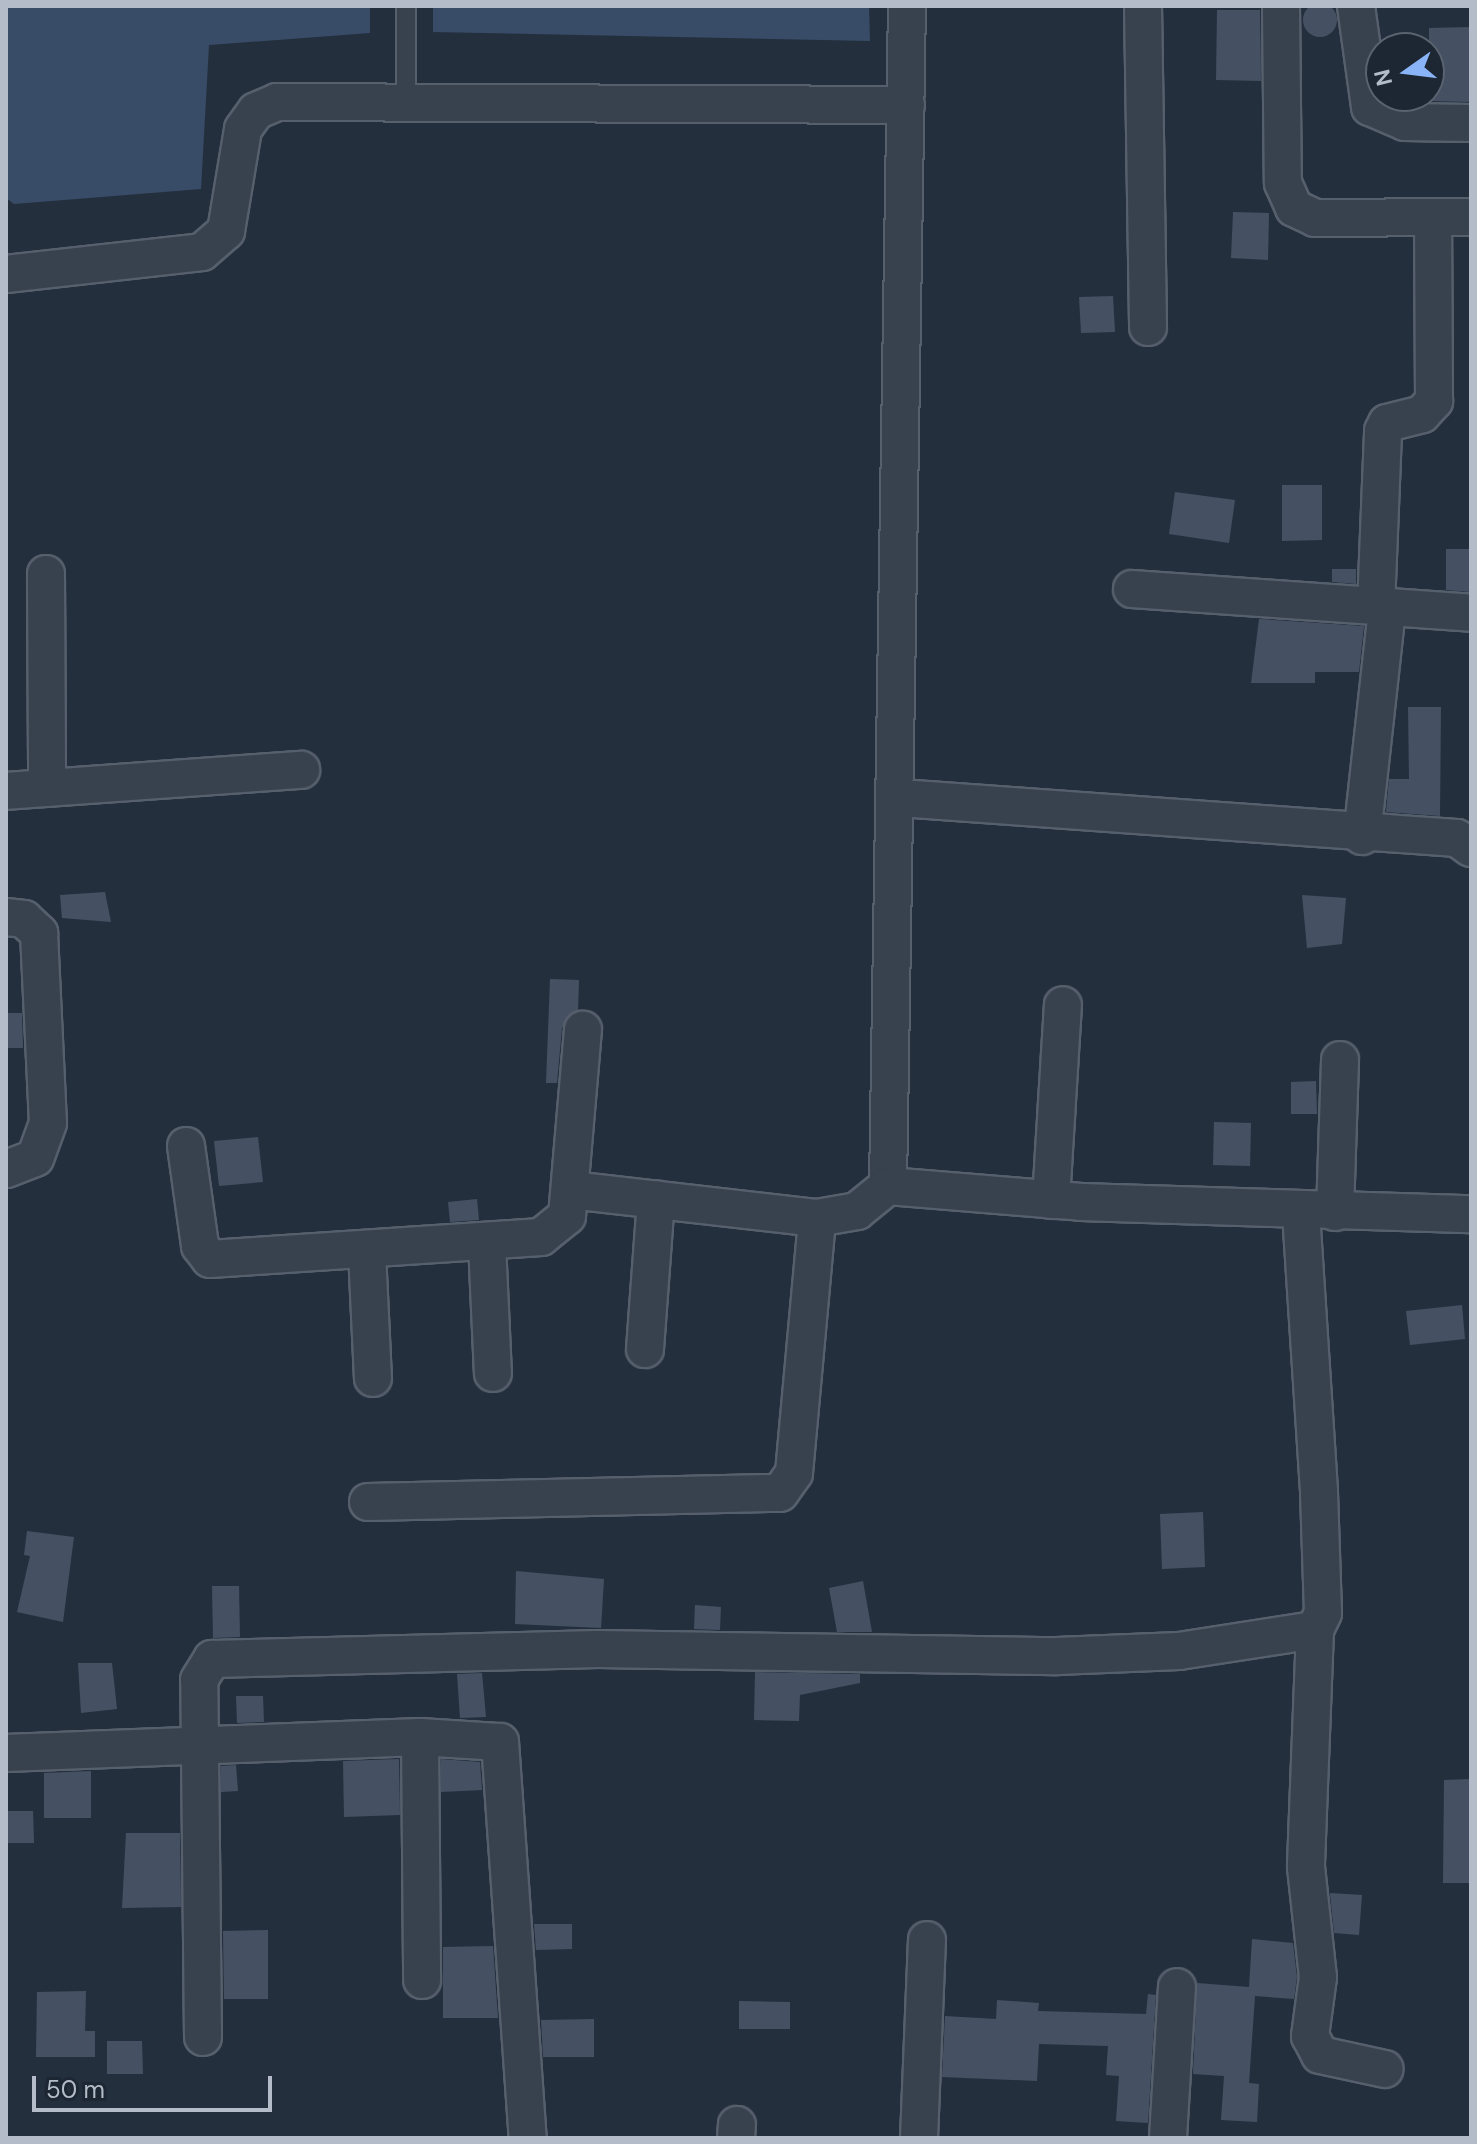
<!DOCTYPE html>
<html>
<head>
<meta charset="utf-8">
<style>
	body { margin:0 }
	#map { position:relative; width:1477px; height:2144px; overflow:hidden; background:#242f3e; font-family:"DM Sans",sans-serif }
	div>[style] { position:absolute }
	.water>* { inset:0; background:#394c67 }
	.building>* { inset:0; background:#455162 }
	.round { border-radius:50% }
	.roads { filter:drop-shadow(2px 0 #565f6c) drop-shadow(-2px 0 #565f6c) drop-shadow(0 2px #565f6c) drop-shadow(0 -2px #565f6c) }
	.lane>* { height:18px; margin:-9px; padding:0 9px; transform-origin:9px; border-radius:9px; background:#38414e }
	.street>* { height:36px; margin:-18px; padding:0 18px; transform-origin:18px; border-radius:18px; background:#38414e }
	span { translate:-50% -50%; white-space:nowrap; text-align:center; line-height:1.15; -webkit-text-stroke:8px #1d2633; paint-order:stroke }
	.frame { position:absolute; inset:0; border:8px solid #b4bcc9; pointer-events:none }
	.north { position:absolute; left:1365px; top:32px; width:80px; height:80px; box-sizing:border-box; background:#1d2633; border:2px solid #59626f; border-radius:50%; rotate:256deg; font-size:22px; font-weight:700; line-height:32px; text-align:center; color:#b4bcc9 }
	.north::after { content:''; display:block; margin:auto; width:28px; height:36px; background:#8ab4f8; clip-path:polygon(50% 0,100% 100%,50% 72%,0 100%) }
	.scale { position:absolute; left:32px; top:2076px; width:240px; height:36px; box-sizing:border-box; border:4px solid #b4bcc9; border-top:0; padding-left:10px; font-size:24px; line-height:28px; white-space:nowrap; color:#b4bcc9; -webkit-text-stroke:6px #1d2633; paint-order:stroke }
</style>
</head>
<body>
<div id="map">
	<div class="water">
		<div style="clip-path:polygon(6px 6px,370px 6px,370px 33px,209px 45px,201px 189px,14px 204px,6px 198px)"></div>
		<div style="clip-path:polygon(433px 6px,869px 6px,870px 41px,433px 32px)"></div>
	</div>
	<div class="building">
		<div class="round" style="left:1303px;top:3px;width:34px;height:34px"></div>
		<div style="clip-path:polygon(1217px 10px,1260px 10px,1261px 81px,1216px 80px)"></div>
		<div style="clip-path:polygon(1471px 27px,1471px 102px,1429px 101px,1429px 28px)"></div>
		<div style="clip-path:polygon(1233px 212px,1269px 213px,1268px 260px,1231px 258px)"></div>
		<div style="clip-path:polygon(1113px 296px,1115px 332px,1081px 333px,1079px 297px)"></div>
		<div style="clip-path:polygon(1282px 485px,1322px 485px,1322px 540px,1282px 541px)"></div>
		<div style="clip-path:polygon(1175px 492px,1235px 500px,1229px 543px,1169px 534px)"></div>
		<div style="clip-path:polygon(1446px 549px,1471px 549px,1471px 592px,1446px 590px)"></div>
		<div style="clip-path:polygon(1332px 569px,1356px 569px,1356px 584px,1332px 582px)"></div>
		<div style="clip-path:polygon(1259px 619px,1364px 626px,1359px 672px,1315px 672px,1315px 683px,1251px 683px)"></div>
		<div style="clip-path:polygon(1408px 707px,1441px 707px,1440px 816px,1386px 812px,1389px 779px,1409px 779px)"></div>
		<div style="clip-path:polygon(105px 892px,111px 922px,62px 918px,60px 895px)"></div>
		<div style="clip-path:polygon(1302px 895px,1346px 898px,1342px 944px,1307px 948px)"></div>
		<div style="clip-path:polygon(550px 979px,579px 980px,578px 1010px,562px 1028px,557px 1083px,546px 1083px)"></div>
		<div style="clip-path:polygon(6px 1013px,22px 1013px,23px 1048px,6px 1048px)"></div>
		<div style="clip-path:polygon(1316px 1081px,1317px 1114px,1291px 1114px,1291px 1082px)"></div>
		<div style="clip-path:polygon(1214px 1122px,1251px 1123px,1250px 1166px,1213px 1165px)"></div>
		<div style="clip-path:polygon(258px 1137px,263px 1182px,219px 1186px,214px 1141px)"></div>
		<div style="clip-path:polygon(477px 1199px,479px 1220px,450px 1222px,448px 1202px)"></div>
		<div style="clip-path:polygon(1462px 1305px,1465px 1339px,1410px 1345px,1406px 1311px)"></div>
		<div style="clip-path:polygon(1203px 1512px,1205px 1567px,1162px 1569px,1160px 1514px)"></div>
		<div style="clip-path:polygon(27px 1531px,74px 1537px,63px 1622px,17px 1612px,30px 1556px,24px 1555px)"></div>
		<div style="clip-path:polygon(516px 1571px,604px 1579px,601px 1628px,515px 1624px)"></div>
		<div style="clip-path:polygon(863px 1581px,872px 1632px,837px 1632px,829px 1588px)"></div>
		<div style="clip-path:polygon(212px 1586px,239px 1586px,240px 1637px,213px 1638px)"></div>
		<div style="clip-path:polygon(695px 1605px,721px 1607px,720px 1630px,694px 1629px)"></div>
		<div style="clip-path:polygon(78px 1663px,112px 1663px,117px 1709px,81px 1713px)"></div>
		<div style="clip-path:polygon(755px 1672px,860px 1674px,860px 1683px,800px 1695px,799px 1721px,754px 1720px)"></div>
		<div style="clip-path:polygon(482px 1673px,486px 1717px,460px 1718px,457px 1674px)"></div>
		<div style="clip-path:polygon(236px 1696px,263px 1696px,264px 1722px,237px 1723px)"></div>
		<div style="clip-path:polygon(399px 1759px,400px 1815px,344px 1817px,343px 1761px)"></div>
		<div style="clip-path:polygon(441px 1759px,480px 1762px,482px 1790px,441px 1792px)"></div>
		<div style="clip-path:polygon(236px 1765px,238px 1791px,221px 1792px,221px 1766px)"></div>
		<div style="clip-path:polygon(91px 1771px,91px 1818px,44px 1818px,44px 1773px)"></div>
		<div style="clip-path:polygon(1471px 1779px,1471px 1883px,1443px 1883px,1444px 1780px)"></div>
		<div style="clip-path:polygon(6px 1811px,33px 1811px,34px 1843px,6px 1843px)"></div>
		<div style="clip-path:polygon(126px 1833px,180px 1833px,181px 1907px,122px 1908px)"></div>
		<div style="clip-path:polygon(1330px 1893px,1362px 1895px,1359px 1935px,1334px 1933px)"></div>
		<div style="clip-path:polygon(534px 1924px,572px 1924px,572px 1949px,536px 1950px)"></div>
		<div style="clip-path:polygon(268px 1930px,268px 1999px,224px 1999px,223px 1931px)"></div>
		<div style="clip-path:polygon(1252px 1939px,1293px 1943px,1297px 1977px,1294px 1999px,1255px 1996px,1249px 2083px,1259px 2084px,1257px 2122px,1221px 2120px,1224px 2076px,1193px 2074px,1197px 1983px,1249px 1987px)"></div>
		<div style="clip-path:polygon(493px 1946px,498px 2018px,443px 2018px,443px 1947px)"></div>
		<div style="clip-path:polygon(86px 1991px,85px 2031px,95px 2031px,95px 2057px,36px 2057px,37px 1992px)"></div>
		<div style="clip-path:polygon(1148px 1994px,1156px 1995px,1148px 2123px,1116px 2121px,1119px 2076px,1106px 2075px,1108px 2046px,1039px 2044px,1037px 2081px,942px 2077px,945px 2016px,996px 2019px,997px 2000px,1039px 2003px,1038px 2011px,1146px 2014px)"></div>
		<div style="clip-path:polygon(739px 2001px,790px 2002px,790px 2029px,739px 2029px)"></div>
		<div style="clip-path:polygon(594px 2019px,594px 2057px,543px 2057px,541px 2020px)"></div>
		<div style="clip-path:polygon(107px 2041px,142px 2041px,143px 2074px,107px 2074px)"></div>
	</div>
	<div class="roads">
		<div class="lane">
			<div style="left:406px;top:100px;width:94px;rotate:-90deg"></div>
		</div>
		<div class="street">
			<div style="left:1143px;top:6px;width:321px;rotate:89.1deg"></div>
			<div style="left:1281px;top:6px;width:177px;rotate:89.4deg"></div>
			<div style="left:1283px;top:183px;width:27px;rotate:66deg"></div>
			<div style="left:1294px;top:208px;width:23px;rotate:25deg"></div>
			<div style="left:1315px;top:218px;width:156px;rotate:-0.4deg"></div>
			<div style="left:1356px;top:6px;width:102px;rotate:82.1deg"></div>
			<div style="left:1370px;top:107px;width:38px;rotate:23deg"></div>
			<div style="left:1405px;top:122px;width:66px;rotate:0.9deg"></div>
			<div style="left:6px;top:274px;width:197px;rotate:-6.4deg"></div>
			<div style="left:202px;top:252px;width:32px;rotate:-41deg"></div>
			<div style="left:226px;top:231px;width:103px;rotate:-80.5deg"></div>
			<div style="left:243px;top:129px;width:22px;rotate:-54deg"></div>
			<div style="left:256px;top:111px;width:23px;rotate:-23deg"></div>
			<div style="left:277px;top:102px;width:629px;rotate:0.27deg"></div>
			<div style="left:46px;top:574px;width:214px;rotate:89.7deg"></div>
			<div style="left:1132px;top:589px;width:340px;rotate:4deg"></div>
			<div style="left:1376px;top:607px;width:176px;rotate:-87.7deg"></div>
			<div style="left:1383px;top:431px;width:9px;rotate:-63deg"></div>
			<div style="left:1387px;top:423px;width:36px;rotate:-14deg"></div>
			<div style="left:1422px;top:414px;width:18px;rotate:-47deg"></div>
			<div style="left:1434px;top:401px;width:183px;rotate:-90.3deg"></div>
			<div style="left:6px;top:791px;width:296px;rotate:-4.1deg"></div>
			<div style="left:900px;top:798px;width:558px;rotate:4.11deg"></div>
			<div style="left:1457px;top:838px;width:17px;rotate:36deg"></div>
			<div style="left:1362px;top:836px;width:229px;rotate:-83.7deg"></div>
			<div style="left:6px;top:917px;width:18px;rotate:6deg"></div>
			<div style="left:24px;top:919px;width:21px;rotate:43deg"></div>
			<div style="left:39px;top:933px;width:190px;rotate:87.3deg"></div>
			<div style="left:48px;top:1123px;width:37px;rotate:110deg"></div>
			<div style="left:35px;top:1158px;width:31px;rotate:159deg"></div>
			<div style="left:186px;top:1146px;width:101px;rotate:82deg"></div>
			<div style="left:200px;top:1246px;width:16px;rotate:52deg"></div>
			<div style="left:210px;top:1259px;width:332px;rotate:-3.8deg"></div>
			<div style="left:541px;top:1237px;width:33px;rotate:-39deg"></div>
			<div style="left:567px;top:1216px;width:187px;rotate:-85.1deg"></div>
			<div style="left:888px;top:1186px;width:1180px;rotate:-89.08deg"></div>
			<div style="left:571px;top:1190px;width:248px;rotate:6.5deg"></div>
			<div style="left:817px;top:1218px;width:41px;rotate:-9.9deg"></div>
			<div style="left:857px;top:1211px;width:40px;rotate:-39deg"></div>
			<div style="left:888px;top:1186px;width:194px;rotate:4.7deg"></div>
			<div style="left:1081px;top:1202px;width:390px;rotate:1.8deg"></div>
			<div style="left:1051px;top:1200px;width:195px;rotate:-86.5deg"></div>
			<div style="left:1335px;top:1212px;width:152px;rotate:-88.1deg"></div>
			<div style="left:487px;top:1243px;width:130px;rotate:87.4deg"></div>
			<div style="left:367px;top:1252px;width:126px;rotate:87.3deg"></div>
			<div style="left:645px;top:1349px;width:150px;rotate:-85.8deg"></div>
			<div style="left:368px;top:1502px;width:412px;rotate:-1.3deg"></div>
			<div style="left:780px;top:1493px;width:24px;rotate:-55deg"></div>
			<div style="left:794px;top:1473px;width:256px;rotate:-84.8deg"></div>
			<div style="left:1315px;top:1630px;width:237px;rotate:92.2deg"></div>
			<div style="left:1306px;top:1867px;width:111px;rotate:83.8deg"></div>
			<div style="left:1318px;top:1977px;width:60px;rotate:97.7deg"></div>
			<div style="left:1310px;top:2036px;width:21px;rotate:62deg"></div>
			<div style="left:1320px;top:2055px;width:66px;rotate:12.2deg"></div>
			<div style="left:420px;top:1737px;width:243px;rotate:89.5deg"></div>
			<div style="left:6px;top:1753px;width:414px;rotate:-2.2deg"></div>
			<div style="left:420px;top:1737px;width:80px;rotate:3.6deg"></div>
			<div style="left:500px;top:1742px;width:397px;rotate:86deg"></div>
			<div style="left:203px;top:2037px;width:357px;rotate:-90.6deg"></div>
			<div style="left:199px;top:1680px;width:25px;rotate:-58deg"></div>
			<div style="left:212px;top:1659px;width:386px;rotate:-1.5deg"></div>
			<div style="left:598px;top:1649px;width:459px;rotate:0.9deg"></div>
			<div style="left:1057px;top:1656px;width:122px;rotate:-2.3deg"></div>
			<div style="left:1179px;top:1651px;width:138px;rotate:-8.8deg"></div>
			<div style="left:1315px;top:1630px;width:19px;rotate:-65deg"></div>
			<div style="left:1323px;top:1613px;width:122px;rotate:-91.9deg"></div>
			<div style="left:1319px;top:1491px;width:280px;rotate:-93.7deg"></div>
			<div style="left:736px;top:2138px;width:13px;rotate:-86deg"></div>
			<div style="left:919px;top:2138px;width:198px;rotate:-87.7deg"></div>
			<div style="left:1168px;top:2138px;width:151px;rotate:-86.6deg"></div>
		</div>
	</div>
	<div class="frame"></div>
	<div class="north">N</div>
	<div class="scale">50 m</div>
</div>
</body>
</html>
